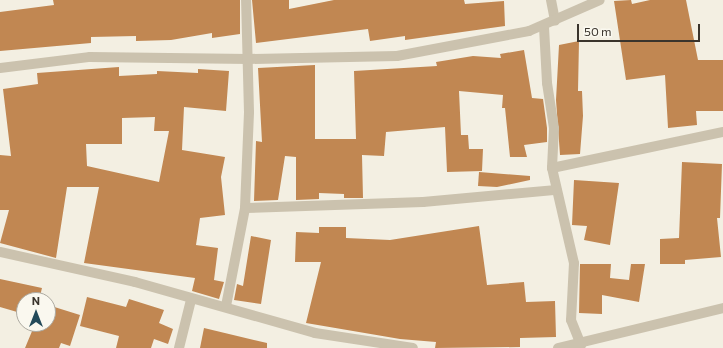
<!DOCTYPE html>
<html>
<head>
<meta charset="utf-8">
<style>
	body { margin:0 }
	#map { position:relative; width:723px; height:348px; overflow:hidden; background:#f3efe2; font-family:Commissioner,sans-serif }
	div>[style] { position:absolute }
	.building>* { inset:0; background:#c18752 }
	.minor>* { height:10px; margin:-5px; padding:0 5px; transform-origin:5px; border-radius:5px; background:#cbc2ae }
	span { translate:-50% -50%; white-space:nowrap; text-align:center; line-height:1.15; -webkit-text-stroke:3.5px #faf8ef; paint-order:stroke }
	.north { position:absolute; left:16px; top:292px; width:40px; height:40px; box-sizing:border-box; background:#faf8ef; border:1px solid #adaaa1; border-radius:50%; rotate:0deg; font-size:11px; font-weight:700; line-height:16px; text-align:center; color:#3a342c }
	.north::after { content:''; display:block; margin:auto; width:14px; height:18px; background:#234a5a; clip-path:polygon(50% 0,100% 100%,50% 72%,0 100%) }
	.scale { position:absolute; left:577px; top:24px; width:123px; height:18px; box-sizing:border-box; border:2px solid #3a342c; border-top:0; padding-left:5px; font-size:12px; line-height:14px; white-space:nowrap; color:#3a342c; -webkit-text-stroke:3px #faf8ef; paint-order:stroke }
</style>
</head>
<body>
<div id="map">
	<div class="building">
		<div style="clip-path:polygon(53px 0,240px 0,240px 34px,212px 38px,212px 33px,171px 40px,136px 41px,136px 36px,91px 37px,91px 43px,0 51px,0 12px,54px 5px)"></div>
		<div style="clip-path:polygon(252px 0,289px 0,289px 9px,334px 0,464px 0,465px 4px,504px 1px,505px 26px,405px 40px,405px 36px,370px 41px,368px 29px,256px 43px)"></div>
		<div style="clip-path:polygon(631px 0,632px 4px,650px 0,686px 0,698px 60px,723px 60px,723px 111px,696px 111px,697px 125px,668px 128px,665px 75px,626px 80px,614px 1px)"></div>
		<div style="clip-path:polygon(579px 41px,578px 91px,582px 91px,583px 116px,580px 154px,560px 155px,556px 100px,559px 45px)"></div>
		<div style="clip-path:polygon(524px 50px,532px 98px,543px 99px,547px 128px,547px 142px,524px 145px,527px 157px,510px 157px,505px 108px,502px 108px,503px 95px,459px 91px,461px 135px,468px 135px,469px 149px,483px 149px,482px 171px,447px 172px,445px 127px,386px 132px,384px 156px,362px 155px,363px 198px,344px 198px,344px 194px,319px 193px,319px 199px,296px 200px,296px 157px,285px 156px,278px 200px,254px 201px,256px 141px,262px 142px,258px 68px,315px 65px,315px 139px,356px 139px,354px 71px,437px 66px,436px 62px,473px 56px,501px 58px,500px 54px)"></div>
		<div style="clip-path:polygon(evenodd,119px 67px,119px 76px,157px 74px,157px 71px,198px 73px,198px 69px,229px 71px,226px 111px,184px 107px,182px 150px,225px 157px,221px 177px,225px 215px,200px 218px,196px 245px,218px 248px,214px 280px,224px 282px,219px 299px,192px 291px,195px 278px,84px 263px,99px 187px,67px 187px,56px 258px,0 243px,9px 210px,0 210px,0 155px,11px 156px,3px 89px,38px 84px,37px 73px,119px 67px,155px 117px,154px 131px,169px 131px,159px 182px,87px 166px,86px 144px,122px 144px,122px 118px,155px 117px)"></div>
		<div style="clip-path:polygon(682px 162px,722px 164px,720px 218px,717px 218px,721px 257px,685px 260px,685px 264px,660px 264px,660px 239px,679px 238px)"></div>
		<div style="clip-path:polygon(479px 172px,530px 176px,530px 180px,497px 187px,478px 186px)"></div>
		<div style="clip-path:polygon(574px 180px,619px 183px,610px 245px,584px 240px,587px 226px,572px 225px)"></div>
		<div style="clip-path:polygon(479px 226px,487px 285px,524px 282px,526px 302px,555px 301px,556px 337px,520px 338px,520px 347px,435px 348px,436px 342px,400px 339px,306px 323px,321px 262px,295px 262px,296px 232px,319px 233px,319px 227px,346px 227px,346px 238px,390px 240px)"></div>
		<div style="clip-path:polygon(251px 236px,271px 240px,261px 304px,234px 300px,237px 284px,243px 286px)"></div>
		<div style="clip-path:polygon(580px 264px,611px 264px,610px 278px,629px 280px,631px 264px,645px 264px,639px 302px,602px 295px,602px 314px,579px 313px)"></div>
		<div style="clip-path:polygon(0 279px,42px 288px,39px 300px,24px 300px,24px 314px,0 307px)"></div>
		<div style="clip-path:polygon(87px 297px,126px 307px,129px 299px,164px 310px,159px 323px,173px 329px,168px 344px,154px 339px,151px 348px,116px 348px,119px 336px,80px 326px)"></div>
		<div style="clip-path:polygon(48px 305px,80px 315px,70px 346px,61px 343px,59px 348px,25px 348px,35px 324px,48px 324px)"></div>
		<div style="clip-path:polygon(204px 328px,267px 343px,267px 348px,200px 348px)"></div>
	</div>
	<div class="minor">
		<div style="left:551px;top:0;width:21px;rotate:79deg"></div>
		<div style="left:544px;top:27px;width:56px;rotate:86.9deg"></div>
		<div style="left:547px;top:83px;width:46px;rotate:81.2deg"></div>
		<div style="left:554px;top:128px;width:40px;rotate:92.9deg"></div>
		<div style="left:552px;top:168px;width:98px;rotate:77deg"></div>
		<div style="left:574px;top:263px;width:57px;rotate:93deg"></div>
		<div style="left:571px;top:320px;width:27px;rotate:68deg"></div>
		<div style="left:0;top:68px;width:91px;rotate:-7deg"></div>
		<div style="left:90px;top:57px;width:159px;rotate:0.7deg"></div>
		<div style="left:249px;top:59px;width:148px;rotate:-1.2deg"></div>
		<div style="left:397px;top:56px;width:134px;rotate:-10.7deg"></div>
		<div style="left:529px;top:31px;width:77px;rotate:-23.6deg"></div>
		<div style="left:552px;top:168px;width:175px;rotate:-11.9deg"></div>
		<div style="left:245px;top:208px;width:178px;rotate:-1.9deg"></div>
		<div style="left:423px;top:202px;width:134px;rotate:-5.2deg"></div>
		<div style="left:0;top:252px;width:138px;rotate:12.5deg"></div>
		<div style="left:135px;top:282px;width:187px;rotate:15.8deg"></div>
		<div style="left:315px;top:333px;width:99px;rotate:8.7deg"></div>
		<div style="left:226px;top:306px;width:100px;rotate:-79deg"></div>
		<div style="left:245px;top:208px;width:96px;rotate:-87.6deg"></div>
		<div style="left:249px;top:112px;width:112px;rotate:-91.5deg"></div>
		<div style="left:179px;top:348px;width:49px;rotate:-76deg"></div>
		<div style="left:558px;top:348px;width:170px;rotate:-13.6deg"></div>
	</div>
	<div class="north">N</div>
	<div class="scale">50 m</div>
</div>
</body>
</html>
